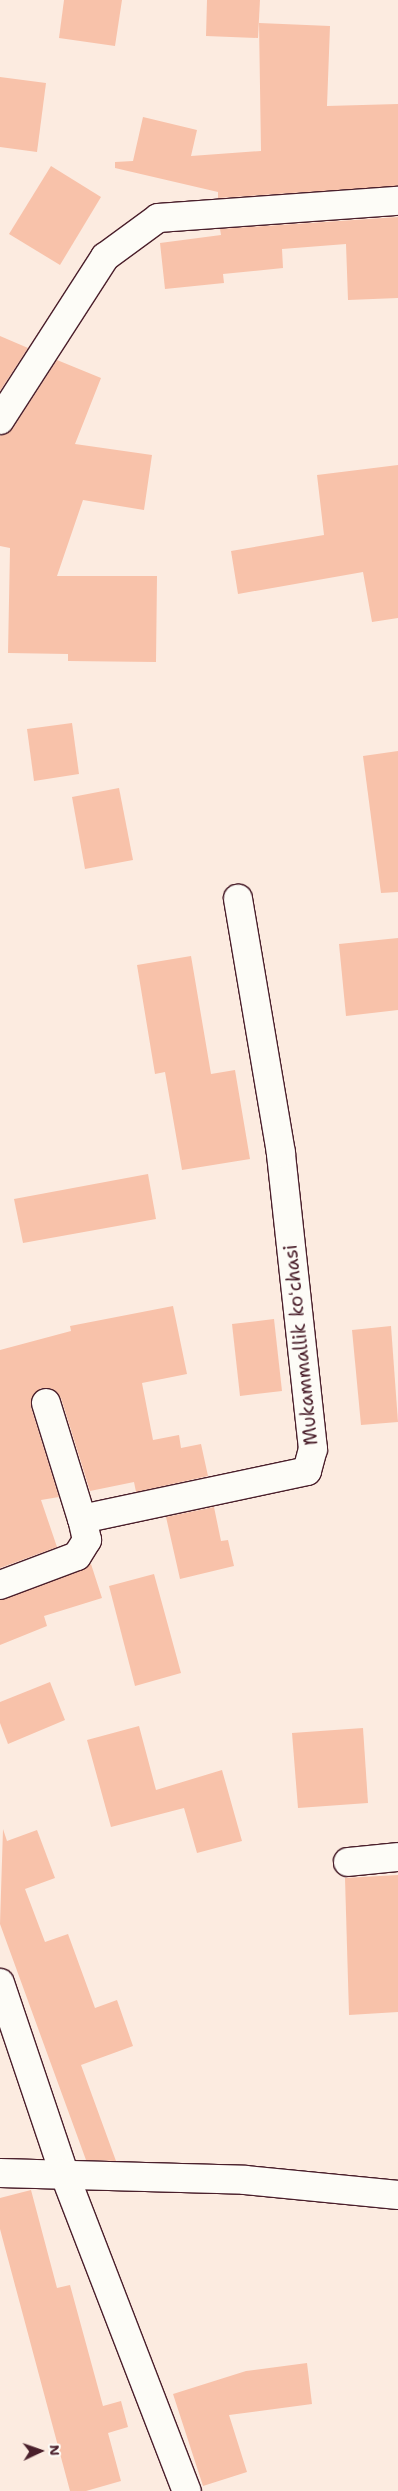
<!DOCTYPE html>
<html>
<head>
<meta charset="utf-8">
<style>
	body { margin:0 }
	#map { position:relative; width:398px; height:2491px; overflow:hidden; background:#fcebe0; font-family:"Shantell Sans",sans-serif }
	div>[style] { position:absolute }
	.building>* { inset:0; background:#f8c2aa }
	.roads { filter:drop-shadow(1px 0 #4a1f2b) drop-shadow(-1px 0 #4a1f2b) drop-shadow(0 1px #4a1f2b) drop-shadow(0 -1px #4a1f2b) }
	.minor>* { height:28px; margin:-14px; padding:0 14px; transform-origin:14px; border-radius:14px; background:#fdfcf7 }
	span { translate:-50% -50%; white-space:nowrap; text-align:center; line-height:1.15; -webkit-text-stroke:4.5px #fdfcf7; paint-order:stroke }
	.street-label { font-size:19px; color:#4a1f2b }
	.north { position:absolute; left:15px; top:2426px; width:50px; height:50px; -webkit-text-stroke:4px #fdfcf7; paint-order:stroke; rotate:87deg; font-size:14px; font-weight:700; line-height:20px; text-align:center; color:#4a1f2b }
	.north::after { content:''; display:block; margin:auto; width:18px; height:22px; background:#4a1f2b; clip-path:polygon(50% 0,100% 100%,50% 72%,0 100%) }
</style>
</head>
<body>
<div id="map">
	<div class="building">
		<div style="clip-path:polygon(64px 0,122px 0,115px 46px,59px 38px)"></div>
		<div style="clip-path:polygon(207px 0,260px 0,258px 38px,206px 36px)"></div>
		<div style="clip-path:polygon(259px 23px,330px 26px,327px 106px,398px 104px,398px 186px,218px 198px,218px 192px,115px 168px,115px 162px,133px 161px,143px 117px,197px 130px,191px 156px,261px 151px)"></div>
		<div style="clip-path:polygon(0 77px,46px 83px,37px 152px,0 147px)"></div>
		<div style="clip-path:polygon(51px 166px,101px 197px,60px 265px,9px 234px)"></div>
		<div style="clip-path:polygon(398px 217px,398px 298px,348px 300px,346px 244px,282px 249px,283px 268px,223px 274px,224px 283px,165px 289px,160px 243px,221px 235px,220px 229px)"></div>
		<div style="clip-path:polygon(0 336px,28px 348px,0 391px)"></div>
		<div style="clip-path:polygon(57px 360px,101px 378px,75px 444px,152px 455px,144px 510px,83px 500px,57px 576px,157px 576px,156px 662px,68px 661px,68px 654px,8px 653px,10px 548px,0 546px,0 436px,13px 428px)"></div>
		<div style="clip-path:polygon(398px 465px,398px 618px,372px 622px,363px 572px,238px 594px,231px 551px,324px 535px,317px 475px)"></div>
		<div style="clip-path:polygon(72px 723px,79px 774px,34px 781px,27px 729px)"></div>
		<div style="clip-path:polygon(398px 751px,398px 892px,381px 893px,363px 756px)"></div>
		<div style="clip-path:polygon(119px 788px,133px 860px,85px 869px,72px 797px)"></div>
		<div style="clip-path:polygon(398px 938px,398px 1010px,346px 1016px,339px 944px)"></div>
		<div style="clip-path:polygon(191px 956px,211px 1074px,235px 1070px,250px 1159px,182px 1170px,165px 1072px,155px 1074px,137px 965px)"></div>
		<div style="clip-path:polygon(148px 1174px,156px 1219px,23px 1243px,14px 1199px)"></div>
		<div style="clip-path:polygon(173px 1306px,187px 1374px,142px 1383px,153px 1440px,179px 1435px,181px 1448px,201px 1444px,208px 1476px,136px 1492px,134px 1482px,90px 1491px,61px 1398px,50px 1388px,41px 1388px,31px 1399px,31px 1407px,59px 1497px,41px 1500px,57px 1547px,0 1568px,0 1350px,71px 1331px,70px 1326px)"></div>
		<div style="clip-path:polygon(274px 1319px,282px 1391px,240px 1396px,232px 1324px)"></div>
		<div style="clip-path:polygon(391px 1326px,398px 1422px,361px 1425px,352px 1330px)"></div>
		<div style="clip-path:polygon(214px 1507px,221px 1541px,228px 1540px,234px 1566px,180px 1579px,166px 1517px)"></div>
		<div style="clip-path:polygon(91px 1564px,102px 1598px,44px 1616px,47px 1626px,0 1645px,0 1600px)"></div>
		<div style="clip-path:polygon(154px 1574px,181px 1673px,135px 1686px,109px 1586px)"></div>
		<div style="clip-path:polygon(50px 1682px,65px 1720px,8px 1744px,0 1723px,0 1702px)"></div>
		<div style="clip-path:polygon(139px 1726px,156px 1790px,222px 1770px,242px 1841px,197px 1853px,184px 1808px,111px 1827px,87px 1740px)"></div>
		<div style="clip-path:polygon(363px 1728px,368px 1803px,298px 1808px,292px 1733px)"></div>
		<div style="clip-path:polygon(3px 1829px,7px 1841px,37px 1830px,55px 1878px,25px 1889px,45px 1942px,68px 1934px,95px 2008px,117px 2000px,133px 2046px,81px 2065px,116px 2161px,86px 2160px,0 1924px)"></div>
		<div style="clip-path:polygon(398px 1875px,398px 2012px,349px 2015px,345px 1878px)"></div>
		<div style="clip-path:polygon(31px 2190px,57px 2288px,70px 2285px,103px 2406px,121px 2401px,128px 2427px,108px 2433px,121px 2481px,86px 2491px,70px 2491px,0 2229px,0 2198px)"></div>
		<div style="clip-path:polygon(307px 2363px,312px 2404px,229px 2415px,247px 2472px,203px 2486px,173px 2394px,246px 2371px)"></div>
	</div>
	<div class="roads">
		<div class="minor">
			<div style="left:0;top:420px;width:194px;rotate:-57.2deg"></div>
			<div style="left:105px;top:257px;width:66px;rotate:-36.3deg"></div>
			<div style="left:158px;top:218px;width:241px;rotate:-4.1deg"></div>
			<div style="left:46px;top:1403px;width:121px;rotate:72.8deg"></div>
			<div style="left:0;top:1585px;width:82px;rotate:-20.6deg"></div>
			<div style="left:77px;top:1556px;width:19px;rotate:-58deg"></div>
			<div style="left:87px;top:1540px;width:22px;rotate:-103deg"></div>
			<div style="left:82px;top:1519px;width:230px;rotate:-12deg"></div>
			<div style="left:307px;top:1471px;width:23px;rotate:-75deg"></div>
			<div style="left:313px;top:1449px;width:298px;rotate:-96.2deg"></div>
			<div style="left:281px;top:1153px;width:258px;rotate:-99.6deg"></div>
			<div style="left:348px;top:1862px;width:50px;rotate:-5.7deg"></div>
			<div style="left:0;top:1983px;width:200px;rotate:71.4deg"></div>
			<div style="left:64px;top:2173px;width:341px;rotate:68.9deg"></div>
			<div style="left:0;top:2173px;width:245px;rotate:1.6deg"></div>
			<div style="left:245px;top:2180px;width:154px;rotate:5.6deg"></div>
		</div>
	</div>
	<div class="street-label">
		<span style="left:301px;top:1345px;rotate:-96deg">Mukammallik koʻchasi</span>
	</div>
	<div class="north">N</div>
</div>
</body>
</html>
